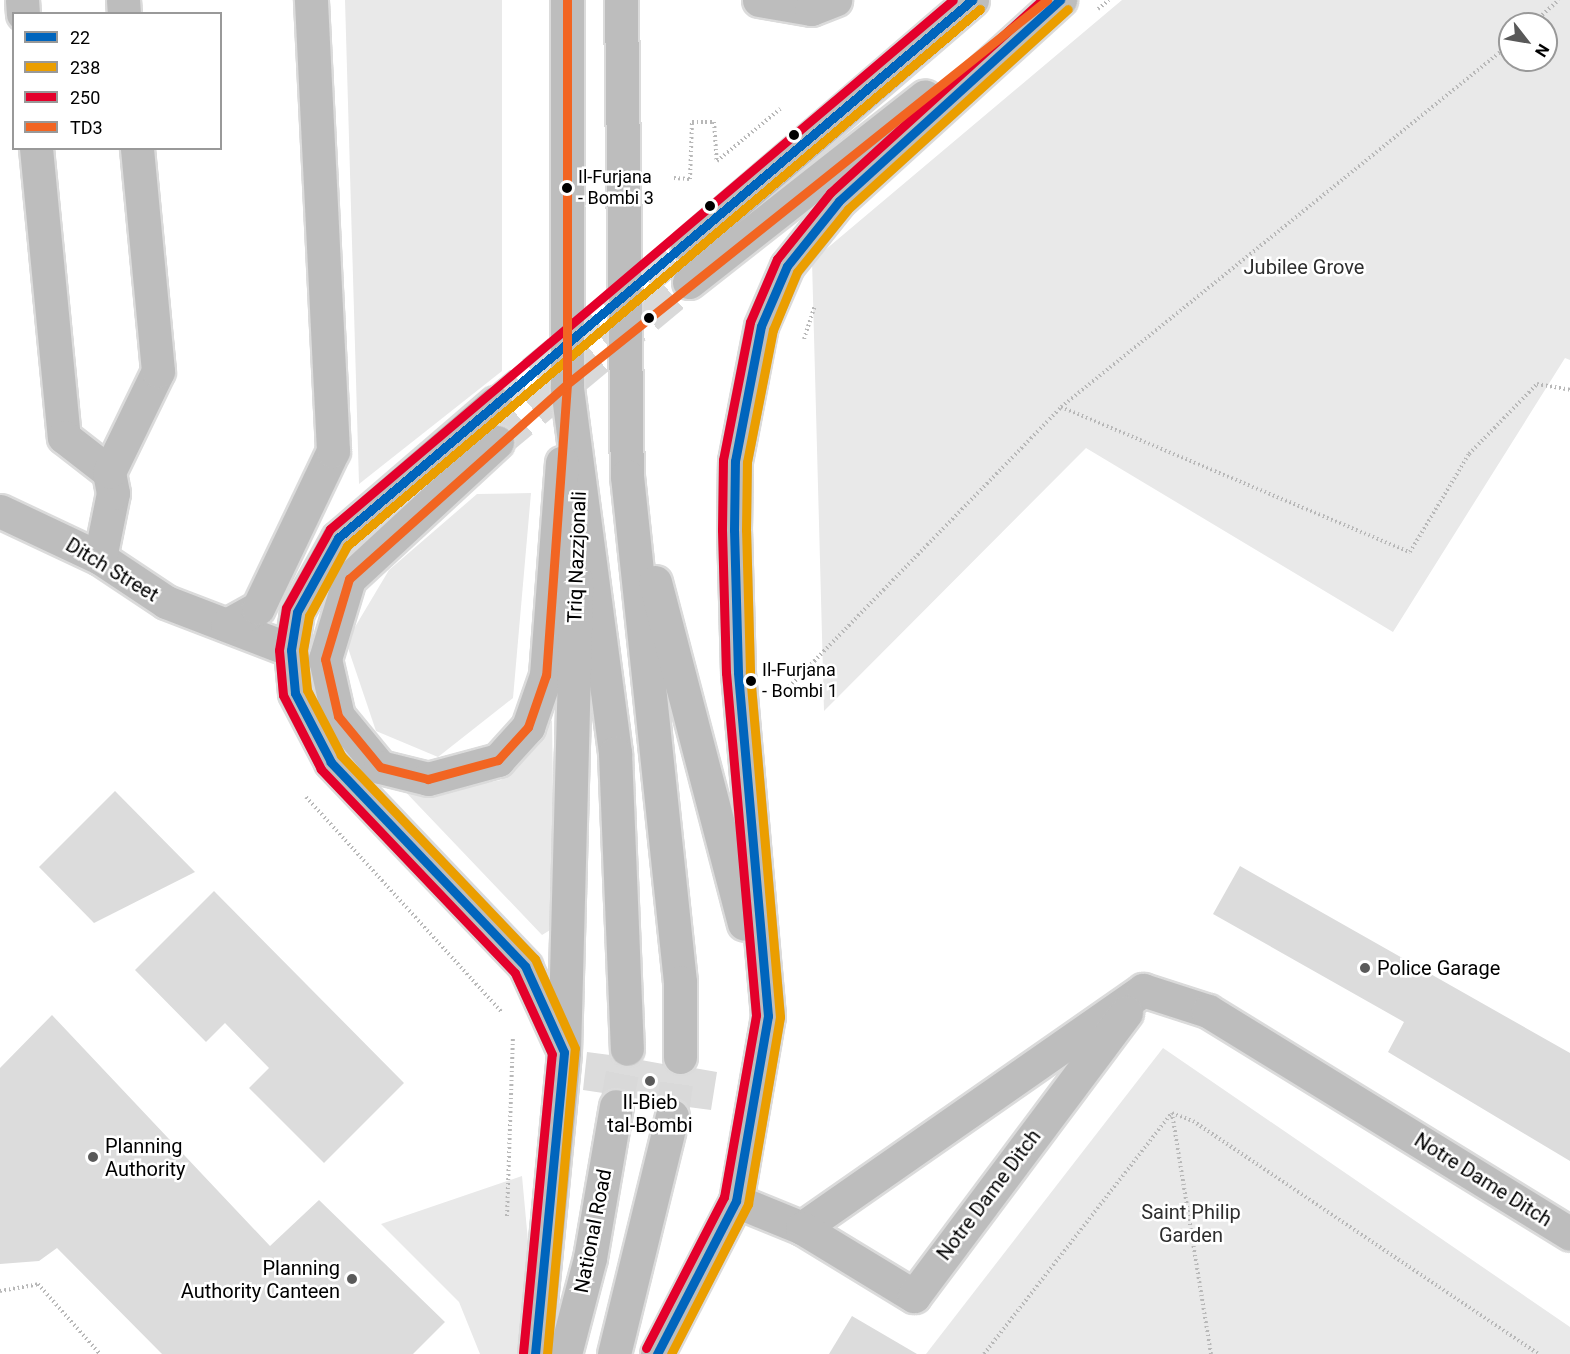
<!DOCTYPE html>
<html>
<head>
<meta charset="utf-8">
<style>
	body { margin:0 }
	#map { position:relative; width:1570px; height:1354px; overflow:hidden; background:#fff; font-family:Roboto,sans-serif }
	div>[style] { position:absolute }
	.green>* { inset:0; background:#e9e9e9 }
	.building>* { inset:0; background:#dcdcdc }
	.highway-tunnel>* { height:33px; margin-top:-16.5px; transform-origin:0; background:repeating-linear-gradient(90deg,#d9d9d9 0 33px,transparent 0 49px) }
	.path>* { height:4px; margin-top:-2px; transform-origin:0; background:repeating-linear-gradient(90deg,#b8b8b8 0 1.5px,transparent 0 4.5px) }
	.roads { filter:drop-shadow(2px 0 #dbdbdb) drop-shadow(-2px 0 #dbdbdb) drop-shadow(0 2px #dbdbdb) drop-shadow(0 -2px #dbdbdb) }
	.minor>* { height:33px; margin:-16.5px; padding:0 16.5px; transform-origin:16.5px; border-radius:16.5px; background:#bdbdbd }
	.highway>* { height:33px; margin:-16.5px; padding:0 16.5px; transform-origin:16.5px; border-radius:16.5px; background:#bdbdbd }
	.bus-1>* { height:9px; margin:-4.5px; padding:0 4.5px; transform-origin:4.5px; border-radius:4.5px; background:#0065bd }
	.bus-2>* { height:9px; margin:-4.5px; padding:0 4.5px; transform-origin:4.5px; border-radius:4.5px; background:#eb9e00 }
	.bus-3>* { height:9px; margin:-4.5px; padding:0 4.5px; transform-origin:4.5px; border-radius:4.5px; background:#e4002b }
	.bus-4>* { height:9px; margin:-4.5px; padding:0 4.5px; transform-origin:4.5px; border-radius:4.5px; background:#f26522 }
	.dots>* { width:16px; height:16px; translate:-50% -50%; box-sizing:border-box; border:3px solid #fff; border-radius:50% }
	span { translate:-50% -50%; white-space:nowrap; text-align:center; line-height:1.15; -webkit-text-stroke:5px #fff; paint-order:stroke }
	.bus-label { font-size:18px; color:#000 }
	.left { translate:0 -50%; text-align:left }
	.park-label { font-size:20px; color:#2e2e2e }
	.street-label { font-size:20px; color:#000 }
	.poi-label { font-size:20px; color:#000 }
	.right { translate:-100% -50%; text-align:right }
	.legend { position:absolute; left:12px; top:12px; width:210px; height:138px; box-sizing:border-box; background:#fff; border:2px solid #999; margin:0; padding:8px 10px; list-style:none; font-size:18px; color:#000 }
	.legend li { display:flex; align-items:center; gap:12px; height:30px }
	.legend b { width:30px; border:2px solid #999 }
	.north { position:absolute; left:1498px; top:12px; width:60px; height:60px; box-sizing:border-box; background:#fff; border:2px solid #999; border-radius:50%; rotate:121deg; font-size:16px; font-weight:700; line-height:24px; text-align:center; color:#000 }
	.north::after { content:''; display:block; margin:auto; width:21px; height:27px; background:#595959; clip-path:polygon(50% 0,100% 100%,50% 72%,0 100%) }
</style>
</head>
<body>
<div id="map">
	<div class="green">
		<div style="clip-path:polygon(345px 0,502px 0,502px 371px,359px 484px)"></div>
		<div style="clip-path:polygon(evenodd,1122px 0,1570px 0,1570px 360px,1565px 358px,1393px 632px,1086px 448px,824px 711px,812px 261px,1122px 0,1510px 24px,1546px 24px,1546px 60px,1510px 60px,1510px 24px)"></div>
		<div style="clip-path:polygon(531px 493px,513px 698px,438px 757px,376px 731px,346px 642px,389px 570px,477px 494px)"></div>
		<div style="clip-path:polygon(552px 720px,555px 927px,542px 935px,397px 783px,449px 790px,501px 780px)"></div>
		<div style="clip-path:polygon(1163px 1048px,1570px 1327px,1570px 1354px,926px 1354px)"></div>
		<div style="clip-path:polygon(522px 1176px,533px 1295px,519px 1354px,480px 1354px,459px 1302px,381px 1224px)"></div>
	</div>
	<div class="building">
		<div style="clip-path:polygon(115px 791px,195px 872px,94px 923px,39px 867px)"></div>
		<div style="clip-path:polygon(1240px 866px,1570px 1053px,1570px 1161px,1388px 1052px,1404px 1022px,1213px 914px)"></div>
		<div style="clip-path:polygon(214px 891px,404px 1083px,324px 1163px,249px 1088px,269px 1068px,225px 1023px,206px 1042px,135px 970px)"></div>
		<div style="clip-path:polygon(52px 1015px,270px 1246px,319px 1200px,445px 1322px,413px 1354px,162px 1354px,57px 1248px,39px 1261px,0 1264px,0 1068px)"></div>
		<div style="clip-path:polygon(587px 1052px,610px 1055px,627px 1068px,641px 1060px,663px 1064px,679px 1076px,694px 1068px,717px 1072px,711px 1110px,688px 1107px,676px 1098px,660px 1102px,633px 1098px,619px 1088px,603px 1093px,583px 1090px)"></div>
		<div style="clip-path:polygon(852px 1316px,917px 1354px,829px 1354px)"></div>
	</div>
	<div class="highway-tunnel">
		<div style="left:495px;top:403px;width:249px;rotate:-39.5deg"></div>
		<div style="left:497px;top:442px;width:250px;rotate:-39.8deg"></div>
		<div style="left:616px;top:1106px;width:58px;rotate:-79.1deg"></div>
		<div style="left:672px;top:1116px;width:60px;rotate:-82.3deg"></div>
	</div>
	<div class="path">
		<div style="left:1098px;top:9px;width:14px;rotate:-39deg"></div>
		<div style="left:1532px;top:24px;width:36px;rotate:-42deg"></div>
		<div style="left:674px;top:178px;width:16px;rotate:4deg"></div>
		<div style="left:690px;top:179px;width:57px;rotate:-88deg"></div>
		<div style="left:692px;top:122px;width:22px"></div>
		<div style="left:714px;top:122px;width:39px;rotate:86deg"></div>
		<div style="left:717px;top:161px;width:82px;rotate:-39.5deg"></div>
		<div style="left:804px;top:339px;width:35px;rotate:-72deg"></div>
		<div style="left:1061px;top:407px;width:577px;rotate:-38.95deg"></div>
		<div style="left:789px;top:687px;width:390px;rotate:-45.8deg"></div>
		<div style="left:1061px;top:407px;width:378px;rotate:22.6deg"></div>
		<div style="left:1410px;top:552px;width:114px;rotate:-59deg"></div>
		<div style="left:1469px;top:454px;width:98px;rotate:-45.8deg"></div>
		<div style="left:1537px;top:384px;width:34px;rotate:10deg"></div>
		<div style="left:306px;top:797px;width:290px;rotate:47.7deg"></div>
		<div style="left:507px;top:1216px;width:178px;rotate:-88.1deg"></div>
		<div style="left:0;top:1291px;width:39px;rotate:-10deg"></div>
		<div style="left:38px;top:1284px;width:94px;rotate:48.5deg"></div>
		<div style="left:984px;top:1354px;width:304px;rotate:-52.1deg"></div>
		<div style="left:1211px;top:1354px;width:244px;rotate:-99.2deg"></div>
		<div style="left:1172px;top:1113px;width:22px;rotate:21deg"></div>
		<div style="left:1193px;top:1121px;width:417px;rotate:34deg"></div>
	</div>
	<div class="roads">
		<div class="minor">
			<div style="left:22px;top:0;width:14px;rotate:86deg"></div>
			<div style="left:123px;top:0;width:14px;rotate:86deg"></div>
			<div style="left:36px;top:148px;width:290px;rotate:84.5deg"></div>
			<div style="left:64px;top:437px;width:57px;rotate:37.9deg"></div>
			<div style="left:0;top:511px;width:110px;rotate:25.2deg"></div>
			<div style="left:100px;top:558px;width:79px;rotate:33.7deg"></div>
			<div style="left:166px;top:602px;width:134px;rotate:21deg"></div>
			<div style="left:100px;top:558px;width:66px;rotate:-78.7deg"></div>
			<div style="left:113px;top:493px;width:21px;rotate:-101deg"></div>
			<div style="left:109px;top:472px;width:112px;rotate:-64.1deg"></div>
			<div style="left:158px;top:371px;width:224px;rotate:-95.4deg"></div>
			<div style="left:227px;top:625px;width:35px;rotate:-29deg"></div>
			<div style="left:258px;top:608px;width:174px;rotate:-64.5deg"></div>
			<div style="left:333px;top:451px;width:452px;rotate:-92.8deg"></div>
			<div style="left:736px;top:1201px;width:71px;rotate:22.2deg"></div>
			<div style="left:802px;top:1228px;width:416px;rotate:-34.9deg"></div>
			<div style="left:1143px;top:990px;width:68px;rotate:17.9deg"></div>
			<div style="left:1208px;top:1011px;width:425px;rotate:31.6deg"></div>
			<div style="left:802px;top:1228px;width:131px;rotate:31.3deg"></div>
			<div style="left:914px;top:1296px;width:354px;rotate:-53.2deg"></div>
		</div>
		<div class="highway">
			<div style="left:567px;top:0;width:388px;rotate:90deg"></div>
			<div style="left:567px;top:388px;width:368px;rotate:82.5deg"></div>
			<div style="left:615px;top:753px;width:296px;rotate:87.7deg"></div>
			<div style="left:621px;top:0;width:476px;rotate:89.3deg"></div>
			<div style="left:627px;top:476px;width:509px;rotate:84.02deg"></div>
			<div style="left:680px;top:982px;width:75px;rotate:90deg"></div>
			<div style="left:759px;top:0;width:53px;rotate:9.8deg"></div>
			<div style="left:811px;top:9px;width:26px;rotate:-21deg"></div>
			<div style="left:687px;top:245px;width:376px;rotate:-40.7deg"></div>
			<div style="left:689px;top:282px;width:300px;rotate:-38.2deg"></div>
			<div style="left:495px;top:403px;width:207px;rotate:139.3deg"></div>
			<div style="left:338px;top:538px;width:85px;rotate:119deg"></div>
			<div style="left:297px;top:612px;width:38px;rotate:99deg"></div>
			<div style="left:291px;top:650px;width:43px;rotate:84.7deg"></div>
			<div style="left:295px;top:693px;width:78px;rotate:62.4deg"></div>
			<div style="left:331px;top:762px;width:282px;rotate:46.4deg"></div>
			<div style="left:525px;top:966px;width:87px;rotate:65.5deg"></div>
			<div style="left:497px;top:442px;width:202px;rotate:137.2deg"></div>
			<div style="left:349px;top:579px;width:84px;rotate:106.7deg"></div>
			<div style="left:325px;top:659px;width:58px;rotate:77.2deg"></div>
			<div style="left:338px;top:716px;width:66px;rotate:50.5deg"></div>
			<div style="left:380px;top:767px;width:49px;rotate:14deg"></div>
			<div style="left:428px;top:779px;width:73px;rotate:-15.2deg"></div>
			<div style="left:498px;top:760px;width:45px;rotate:-47.7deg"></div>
			<div style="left:528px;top:727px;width:55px;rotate:-70.9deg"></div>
			<div style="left:546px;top:675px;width:213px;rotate:-85.7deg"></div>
			<div style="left:655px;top:582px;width:353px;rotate:75.4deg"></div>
			<div style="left:535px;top:1354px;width:303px;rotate:-84.5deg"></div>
			<div style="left:564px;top:1052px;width:471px;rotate:-88.5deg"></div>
			<div style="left:565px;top:1354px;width:99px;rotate:-75.4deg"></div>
			<div style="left:590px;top:1258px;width:154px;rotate:-80.3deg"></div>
			<div style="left:614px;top:1354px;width:245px;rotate:-76.3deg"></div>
			<div style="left:657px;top:1354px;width:172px;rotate:-62.7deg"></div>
			<div style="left:736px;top:1201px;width:188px;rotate:-80.2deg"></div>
			<div style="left:768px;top:1016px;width:345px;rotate:-95deg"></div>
			<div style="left:738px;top:672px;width:142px;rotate:-91.6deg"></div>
			<div style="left:734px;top:530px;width:69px;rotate:-89.2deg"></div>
			<div style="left:735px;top:461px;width:137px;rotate:-79.1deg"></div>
			<div style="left:761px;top:326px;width:65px;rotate:-66.6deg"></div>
			<div style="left:787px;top:266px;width:83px;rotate:-51.3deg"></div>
			<div style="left:839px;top:201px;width:299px;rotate:-42.3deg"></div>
		</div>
	</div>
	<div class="bus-1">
		<div style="left:535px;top:1354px;width:303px;rotate:-84.5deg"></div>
		<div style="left:564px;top:1052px;width:94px;rotate:-114.4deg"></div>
		<div style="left:525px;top:966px;width:282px;rotate:-133.6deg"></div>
		<div style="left:331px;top:762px;width:78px;rotate:-117.6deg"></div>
		<div style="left:295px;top:693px;width:43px;rotate:-95.3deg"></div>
		<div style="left:291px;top:650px;width:38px;rotate:-81deg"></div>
		<div style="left:297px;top:612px;width:85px;rotate:-61deg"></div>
		<div style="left:338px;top:538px;width:832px;rotate:-40.32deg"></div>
		<div style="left:657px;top:1354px;width:172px;rotate:-62.7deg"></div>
		<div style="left:736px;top:1201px;width:188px;rotate:-80.2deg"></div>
		<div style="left:768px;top:1016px;width:345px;rotate:-95deg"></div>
		<div style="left:738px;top:672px;width:142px;rotate:-91.6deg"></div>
		<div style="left:734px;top:530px;width:69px;rotate:-89.2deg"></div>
		<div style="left:735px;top:461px;width:137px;rotate:-79.1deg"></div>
		<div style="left:761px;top:326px;width:65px;rotate:-66.6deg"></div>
		<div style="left:787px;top:266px;width:83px;rotate:-51.3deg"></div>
		<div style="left:839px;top:201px;width:299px;rotate:-42.3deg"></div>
	</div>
	<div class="bus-2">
		<div style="left:547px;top:1354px;width:307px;rotate:-84.8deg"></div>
		<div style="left:575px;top:1048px;width:98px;rotate:-114.2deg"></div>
		<div style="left:535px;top:959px;width:282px;rotate:-133.6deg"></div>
		<div style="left:341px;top:755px;width:73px;rotate:-117.6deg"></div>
		<div style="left:307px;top:690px;width:40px;rotate:-95.7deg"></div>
		<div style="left:303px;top:650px;width:35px;rotate:-80deg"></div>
		<div style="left:309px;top:616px;width:80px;rotate:-61.5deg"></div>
		<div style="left:347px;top:546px;width:830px;rotate:-40.31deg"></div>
		<div style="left:671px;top:1354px;width:169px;rotate:-62.8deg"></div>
		<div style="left:748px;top:1204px;width:190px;rotate:-80.3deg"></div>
		<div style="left:780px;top:1017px;width:347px;rotate:-95deg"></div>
		<div style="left:750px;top:671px;width:141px;rotate:-91.6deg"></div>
		<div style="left:746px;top:530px;width:68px;rotate:-89.2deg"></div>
		<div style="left:747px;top:462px;width:135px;rotate:-78.9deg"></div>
		<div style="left:773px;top:330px;width:63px;rotate:-67.5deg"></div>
		<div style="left:797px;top:272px;width:81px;rotate:-51deg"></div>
		<div style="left:848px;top:209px;width:297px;rotate:-42.3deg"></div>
	</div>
	<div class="bus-3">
		<div style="left:646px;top:1348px;width:170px;rotate:-62.7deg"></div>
		<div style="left:724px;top:1197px;width:185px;rotate:-80deg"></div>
		<div style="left:756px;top:1015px;width:343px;rotate:-95deg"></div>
		<div style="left:726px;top:673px;width:143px;rotate:-91.6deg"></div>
		<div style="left:722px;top:530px;width:70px;rotate:-89.2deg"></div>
		<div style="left:723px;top:460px;width:141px;rotate:-78.9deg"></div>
		<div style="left:750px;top:322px;width:69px;rotate:-66.8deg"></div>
		<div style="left:777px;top:259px;width:85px;rotate:-51.2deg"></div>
		<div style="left:830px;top:193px;width:287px;rotate:-42.3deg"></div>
		<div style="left:523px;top:1353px;width:300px;rotate:-84.5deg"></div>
		<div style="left:552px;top:1054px;width:89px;rotate:-114.6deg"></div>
		<div style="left:515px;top:973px;width:282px;rotate:-133.6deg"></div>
		<div style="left:321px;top:769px;width:83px;rotate:-117.2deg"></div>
		<div style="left:283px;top:695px;width:45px;rotate:-95.1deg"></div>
		<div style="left:279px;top:650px;width:43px;rotate:-80.5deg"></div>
		<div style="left:286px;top:608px;width:90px;rotate:-60.9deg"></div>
		<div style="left:330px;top:529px;width:817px;rotate:-40.34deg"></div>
	</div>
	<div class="bus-4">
		<div style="left:567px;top:0;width:384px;rotate:90deg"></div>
		<div style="left:567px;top:384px;width:292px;rotate:94.1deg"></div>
		<div style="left:546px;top:675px;width:55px;rotate:109.1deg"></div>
		<div style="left:528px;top:727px;width:45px;rotate:132.3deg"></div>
		<div style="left:498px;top:760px;width:73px;rotate:164.8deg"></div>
		<div style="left:428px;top:779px;width:49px;rotate:-166deg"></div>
		<div style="left:380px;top:767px;width:66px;rotate:-129.5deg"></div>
		<div style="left:338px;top:716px;width:58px;rotate:-102.8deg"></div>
		<div style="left:325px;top:659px;width:84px;rotate:-73.3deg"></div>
		<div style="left:349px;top:579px;width:292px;rotate:-41.8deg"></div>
		<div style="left:567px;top:384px;width:615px;rotate:-38.66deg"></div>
	</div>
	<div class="dots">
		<div style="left:794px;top:135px;background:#000"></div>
		<div style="left:567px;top:188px;background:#000"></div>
		<div style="left:710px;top:206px;background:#000"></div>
		<div style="left:649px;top:318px;background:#000"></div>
		<div style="left:751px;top:681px;background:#000"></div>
		<div style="left:1365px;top:968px;background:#595959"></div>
		<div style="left:650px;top:1081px;background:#595959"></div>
		<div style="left:93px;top:1157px;background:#595959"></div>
		<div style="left:352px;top:1279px;background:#595959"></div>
	</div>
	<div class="bus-label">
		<span class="left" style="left:578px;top:188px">Il-Furjana<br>- Bombi 3</span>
		<span class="left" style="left:762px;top:681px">Il-Furjana<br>- Bombi 1</span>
	</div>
	<div class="park-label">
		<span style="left:1304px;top:267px">Jubilee Grove</span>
		<span style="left:1191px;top:1224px">Saint Philip<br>Garden</span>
	</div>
	<div class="street-label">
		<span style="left:577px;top:557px;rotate:-88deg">Triq Nazzjonali</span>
		<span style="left:112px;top:570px;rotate:31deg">Ditch Street</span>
		<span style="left:1483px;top:1180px;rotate:32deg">Notre Dame Ditch</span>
		<span style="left:989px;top:1195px;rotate:-53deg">Notre Dame Ditch</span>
		<span style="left:593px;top:1231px;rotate:-79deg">National Road</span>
	</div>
	<div class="poi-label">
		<span class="left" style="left:1377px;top:968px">Police Garage</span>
		<span style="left:650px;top:1114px">Il-Bieb<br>tal-Bombi</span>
		<span class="left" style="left:105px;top:1158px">Planning<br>Authority</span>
		<span class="right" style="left:340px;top:1280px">Planning<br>Authority Canteen</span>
	</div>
	<ul class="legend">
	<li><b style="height:8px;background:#0065bd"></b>22</li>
	<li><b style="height:8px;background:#eb9e00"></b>238</li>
	<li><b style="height:8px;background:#e4002b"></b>250</li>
	<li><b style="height:8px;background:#f26522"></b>TD3</li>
	</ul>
	<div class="north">N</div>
</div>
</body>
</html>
